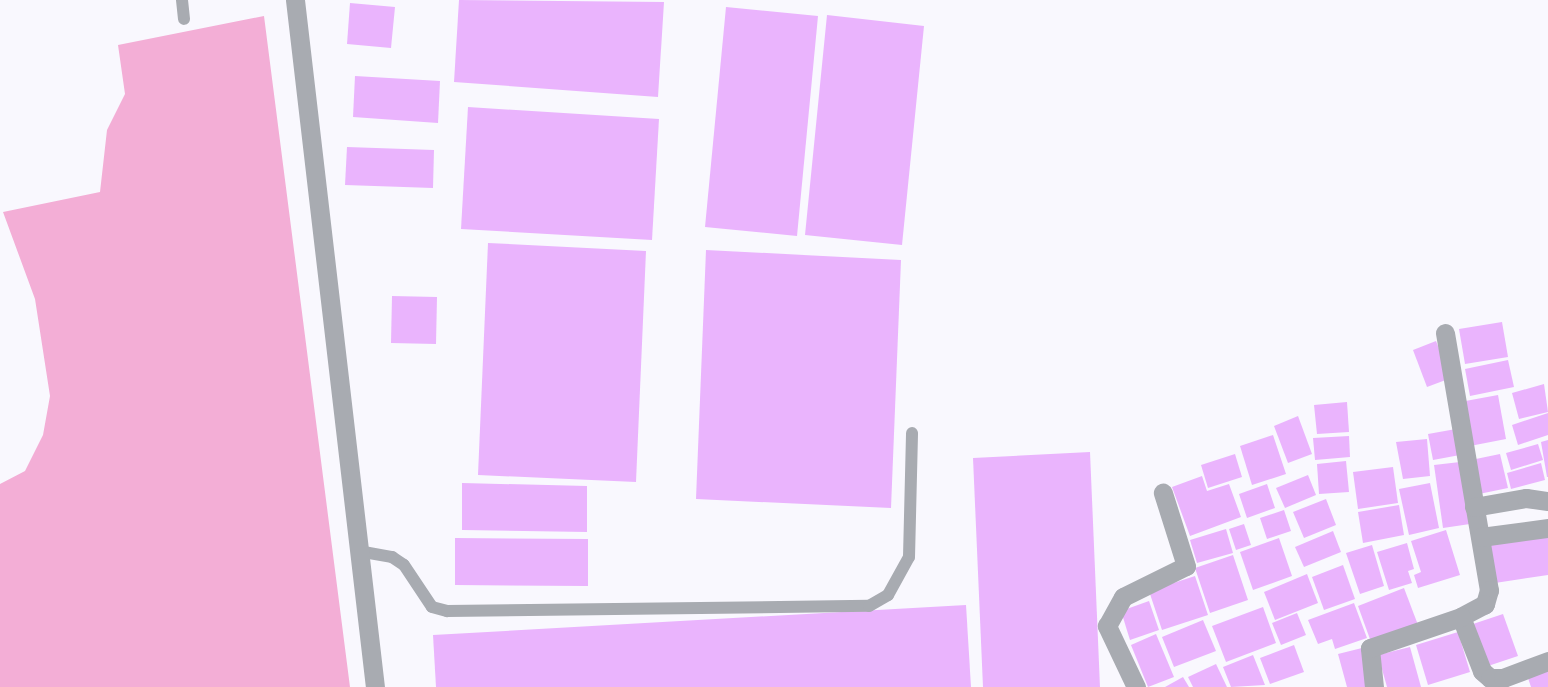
<!DOCTYPE html>
<html>
<head>
<meta charset="utf-8">
<style>
	body { margin:0 }
	#map { position:relative; width:1548px; height:687px; overflow:hidden; background:#f9f8fe; font-family:Barlow,sans-serif }
	div>[style] { position:absolute }
	.green>* { inset:0; background:#f3aed6 }
	.building>* { inset:0; background:#eab4fd }
	.service>* { height:12px; margin:-6px; padding:0 6px; transform-origin:6px; border-radius:6px; background:#a8abb1 }
	.minor>* { height:19px; margin:-9.5px; padding:0 9.5px; transform-origin:9.5px; border-radius:9.5px; background:#a8abb1 }
	span { translate:-50% -50%; white-space:nowrap; text-align:center; line-height:1.15; -webkit-text-stroke:7px #fff; paint-order:stroke }
</style>
</head>
<body>
<div id="map">
	<div class="green">
		<div style="clip-path:polygon(264px 16px,350px 687px,0 687px,0 484px,25px 471px,43px 435px,50px 396px,35px 299px,3px 212px,100px 192px,107px 130px,125px 94px,118px 45px)"></div>
	</div>
	<div class="building">
		<div style="clip-path:polygon(459px 0,664px 2px,658px 97px,454px 82px)"></div>
		<div style="clip-path:polygon(350px 3px,395px 7px,391px 48px,347px 44px)"></div>
		<div style="clip-path:polygon(726px 7px,818px 16px,797px 236px,705px 227px)"></div>
		<div style="clip-path:polygon(827px 15px,924px 26px,902px 245px,805px 235px)"></div>
		<div style="clip-path:polygon(355px 76px,440px 81px,438px 123px,353px 117px)"></div>
		<div style="clip-path:polygon(468px 107px,659px 119px,652px 240px,461px 229px)"></div>
		<div style="clip-path:polygon(347px 147px,434px 150px,433px 188px,345px 185px)"></div>
		<div style="clip-path:polygon(488px 243px,646px 251px,636px 482px,478px 475px)"></div>
		<div style="clip-path:polygon(706px 250px,901px 260px,891px 508px,696px 499px)"></div>
		<div style="clip-path:polygon(392px 296px,437px 297px,436px 344px,391px 343px)"></div>
		<div style="clip-path:polygon(1502px 322px,1508px 357px,1465px 364px,1459px 329px)"></div>
		<div style="clip-path:polygon(1436px 341px,1451px 378px,1427px 387px,1413px 350px)"></div>
		<div style="clip-path:polygon(1508px 360px,1514px 387px,1470px 396px,1465px 369px)"></div>
		<div style="clip-path:polygon(1544px 384px,1548px 412px,1519px 419px,1512px 393px)"></div>
		<div style="clip-path:polygon(1498px 395px,1506px 439px,1470px 446px,1460px 402px)"></div>
		<div style="clip-path:polygon(1347px 402px,1349px 432px,1317px 434px,1314px 405px)"></div>
		<div style="clip-path:polygon(1548px 413px,1548px 435px,1518px 445px,1512px 425px)"></div>
		<div style="clip-path:polygon(1298px 416px,1312px 454px,1288px 463px,1274px 426px)"></div>
		<div style="clip-path:polygon(1456px 429px,1460px 455px,1433px 460px,1428px 434px)"></div>
		<div style="clip-path:polygon(1273px 435px,1286px 474px,1252px 485px,1240px 446px)"></div>
		<div style="clip-path:polygon(1349px 436px,1350px 457px,1315px 460px,1313px 438px)"></div>
		<div style="clip-path:polygon(1427px 439px,1430px 476px,1403px 479px,1396px 442px)"></div>
		<div style="clip-path:polygon(1548px 440px,1548px 477px,1547px 477px,1541px 442px)"></div>
		<div style="clip-path:polygon(1538px 444px,1543px 460px,1511px 470px,1506px 453px)"></div>
		<div style="clip-path:polygon(1090px 452px,1100px 687px,983px 687px,973px 458px)"></div>
		<div style="clip-path:polygon(1235px 454px,1242px 477px,1208px 488px,1201px 465px)"></div>
		<div style="clip-path:polygon(1500px 454px,1508px 488px,1479px 494px,1471px 460px)"></div>
		<div style="clip-path:polygon(1346px 461px,1349px 492px,1319px 494px,1317px 464px)"></div>
		<div style="clip-path:polygon(1460px 462px,1470px 524px,1443px 528px,1434px 465px)"></div>
		<div style="clip-path:polygon(1541px 463px,1545px 480px,1511px 489px,1507px 473px)"></div>
		<div style="clip-path:polygon(1393px 467px,1398px 503px,1358px 509px,1353px 472px)"></div>
		<div style="clip-path:polygon(1308px 475px,1316px 495px,1285px 508px,1276px 488px)"></div>
		<div style="clip-path:polygon(1202px 476px,1207px 491px,1229px 484px,1241px 517px,1190px 536px,1172px 487px)"></div>
		<div style="clip-path:polygon(462px 483px,587px 486px,587px 532px,462px 530px)"></div>
		<div style="clip-path:polygon(1430px 483px,1439px 528px,1409px 535px,1399px 489px)"></div>
		<div style="clip-path:polygon(1267px 484px,1275px 508px,1247px 518px,1239px 494px)"></div>
		<div style="clip-path:polygon(1326px 499px,1336px 525px,1304px 538px,1293px 512px)"></div>
		<div style="clip-path:polygon(1399px 505px,1404px 535px,1363px 543px,1358px 512px)"></div>
		<div style="clip-path:polygon(1284px 510px,1291px 531px,1267px 539px,1260px 518px)"></div>
		<div style="clip-path:polygon(1244px 524px,1251px 545px,1236px 550px,1229px 529px)"></div>
		<div style="clip-path:polygon(1226px 529px,1233px 553px,1197px 563px,1190px 540px)"></div>
		<div style="clip-path:polygon(1446px 530px,1460px 575px,1418px 588px,1414px 575px,1421px 572px,1411px 541px)"></div>
		<div style="clip-path:polygon(1333px 531px,1341px 552px,1304px 567px,1295px 547px)"></div>
		<div style="clip-path:polygon(1548px 532px,1548px 575px,1495px 583px,1489px 542px)"></div>
		<div style="clip-path:polygon(455px 538px,588px 539px,588px 586px,455px 585px)"></div>
		<div style="clip-path:polygon(1279px 538px,1292px 576px,1253px 590px,1240px 552px)"></div>
		<div style="clip-path:polygon(1407px 543px,1414px 569px,1408px 571px,1412px 583px,1389px 590px,1377px 552px)"></div>
		<div style="clip-path:polygon(1372px 545px,1384px 586px,1360px 594px,1346px 553px)"></div>
		<div style="clip-path:polygon(1233px 555px,1248px 600px,1210px 613px,1195px 568px)"></div>
		<div style="clip-path:polygon(1343px 565px,1355px 599px,1324px 610px,1312px 577px)"></div>
		<div style="clip-path:polygon(1307px 574px,1318px 603px,1275px 620px,1264px 592px)"></div>
		<div style="clip-path:polygon(1195px 576px,1208px 615px,1162px 630px,1149px 591px)"></div>
		<div style="clip-path:polygon(1404px 588px,1418px 625px,1371px 642px,1358px 606px)"></div>
		<div style="clip-path:polygon(1149px 601px,1159px 630px,1130px 640px,1121px 611px)"></div>
		<div style="clip-path:polygon(1354px 603px,1367px 638px,1335px 649px,1332px 639px,1318px 644px,1308px 620px)"></div>
		<div style="clip-path:polygon(966px 605px,971px 687px,436px 687px,433px 635px)"></div>
		<div style="clip-path:polygon(1263px 607px,1276px 643px,1226px 662px,1212px 626px)"></div>
		<div style="clip-path:polygon(1297px 613px,1306px 635px,1281px 645px,1272px 623px)"></div>
		<div style="clip-path:polygon(1503px 614px,1518px 656px,1488px 666px,1473px 624px)"></div>
		<div style="clip-path:polygon(1203px 620px,1216px 651px,1174px 667px,1162px 637px)"></div>
		<div style="clip-path:polygon(1458px 632px,1470px 672px,1428px 685px,1416px 645px)"></div>
		<div style="clip-path:polygon(1156px 634px,1174px 677px,1148px 687px,1131px 645px)"></div>
		<div style="clip-path:polygon(1294px 645px,1304px 672px,1270px 684px,1260px 658px)"></div>
		<div style="clip-path:polygon(1410px 647px,1421px 687px,1387px 687px,1378px 655px)"></div>
		<div style="clip-path:polygon(1362px 648px,1369px 687px,1347px 687px,1338px 654px)"></div>
		<div style="clip-path:polygon(1253px 655px,1265px 685px,1231px 687px,1223px 667px)"></div>
		<div style="clip-path:polygon(1216px 664px,1227px 687px,1193px 687px,1188px 677px)"></div>
		<div style="clip-path:polygon(1548px 664px,1548px 687px,1531px 687px,1526px 672px)"></div>
		<div style="clip-path:polygon(1183px 677px,1189px 687px,1165px 687px)"></div>
	</div>
	<div class="service">
		<div style="left:182px;top:0;width:19px;rotate:84deg"></div>
		<div style="left:358px;top:551px;width:35px;rotate:10deg"></div>
		<div style="left:392px;top:557px;width:14px;rotate:34deg"></div>
		<div style="left:404px;top:565px;width:50px;rotate:56.3deg"></div>
		<div style="left:432px;top:607px;width:16px;rotate:15deg"></div>
		<div style="left:447px;top:611px;width:422px;rotate:-0.7deg"></div>
		<div style="left:869px;top:606px;width:22px;rotate:-30deg"></div>
		<div style="left:888px;top:595px;width:43px;rotate:-61.1deg"></div>
		<div style="left:909px;top:557px;width:124px;rotate:-88.6deg"></div>
	</div>
	<div class="minor">
		<div style="left:295px;top:0;width:692px;rotate:83.36deg"></div>
		<div style="left:1445px;top:333px;width:261px;rotate:80.3deg"></div>
		<div style="left:1489px;top:590px;width:15px;rotate:106deg"></div>
		<div style="left:1485px;top:604px;width:27px;rotate:152deg"></div>
		<div style="left:1461px;top:617px;width:58px;rotate:68.7deg"></div>
		<div style="left:1482px;top:671px;width:11px;rotate:41deg"></div>
		<div style="left:1490px;top:678px;width:13px"></div>
		<div style="left:1503px;top:678px;width:48px;rotate:-20.7deg"></div>
		<div style="left:1474px;top:507px;width:53px;rotate:-9.8deg"></div>
		<div style="left:1526px;top:498px;width:22px;rotate:8deg"></div>
		<div style="left:1481px;top:537px;width:68px;rotate:-7.7deg"></div>
		<div style="left:1136px;top:687px;width:68px;rotate:-115.4deg"></div>
		<div style="left:1107px;top:626px;width:33px;rotate:-61deg"></div>
		<div style="left:1123px;top:597px;width:70px;rotate:-26.2deg"></div>
		<div style="left:1186px;top:566px;width:77px;rotate:-107.5deg"></div>
		<div style="left:1374px;top:687px;width:39px;rotate:-96deg"></div>
		<div style="left:1370px;top:648px;width:96px;rotate:-18.8deg"></div>
	</div>
</div>
</body>
</html>
